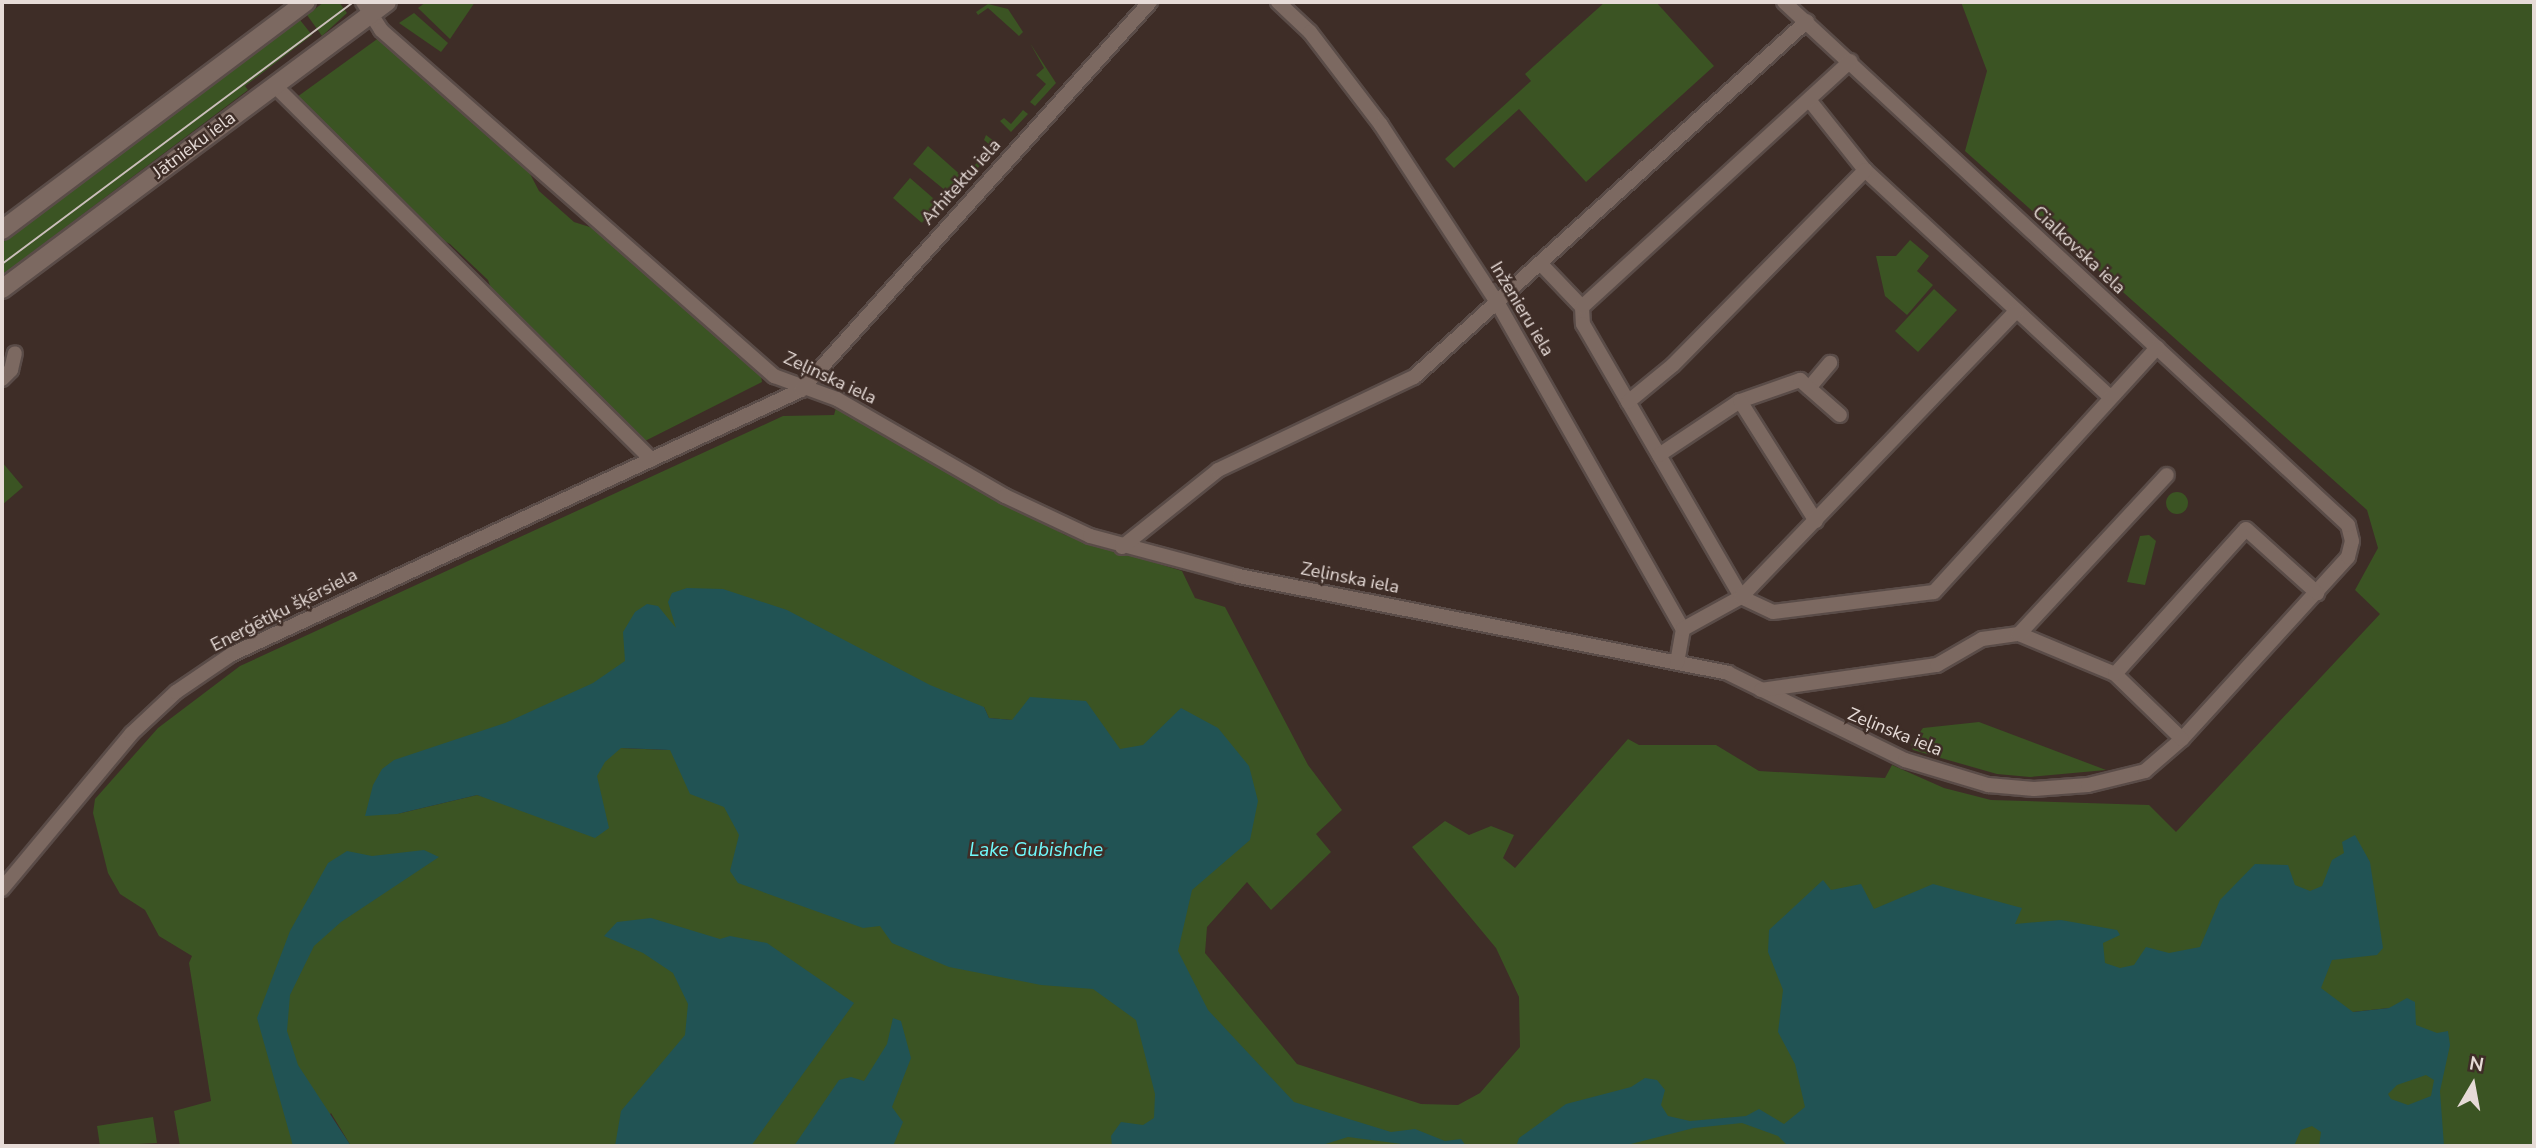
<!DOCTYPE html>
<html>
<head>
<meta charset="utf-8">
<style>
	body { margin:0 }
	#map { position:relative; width:2536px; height:1148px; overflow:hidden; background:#3e2d27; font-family:"Nunito Sans",sans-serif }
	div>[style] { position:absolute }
	.green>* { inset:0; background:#3b5423 }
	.round { border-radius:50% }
	.water>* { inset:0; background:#215354 }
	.roads { filter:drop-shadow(2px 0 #5a4c48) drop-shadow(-2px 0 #5a4c48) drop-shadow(0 2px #5a4c48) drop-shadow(0 -2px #5a4c48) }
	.minor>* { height:14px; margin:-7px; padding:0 7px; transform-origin:7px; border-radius:7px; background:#7c6961 }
	.tertiary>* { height:18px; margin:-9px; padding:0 9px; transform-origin:9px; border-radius:9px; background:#7c6961 }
	.tram>* { height:2px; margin:-1px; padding:0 1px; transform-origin:1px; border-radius:1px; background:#cbbfbb }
	span { translate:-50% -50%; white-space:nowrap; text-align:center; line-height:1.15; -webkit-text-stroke:5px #3e2d27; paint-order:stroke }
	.street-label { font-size:18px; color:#e6dbd7 }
	.water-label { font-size:19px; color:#6ff9fb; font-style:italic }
	.frame { position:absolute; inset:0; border:4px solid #e6dbd7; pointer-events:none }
	.north { position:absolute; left:2438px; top:1050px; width:70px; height:70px; -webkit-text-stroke:5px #3e2d27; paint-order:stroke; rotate:10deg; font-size:19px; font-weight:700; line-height:28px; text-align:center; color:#e6dbd7 }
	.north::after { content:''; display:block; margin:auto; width:24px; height:32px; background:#e6dbd7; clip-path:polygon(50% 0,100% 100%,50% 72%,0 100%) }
</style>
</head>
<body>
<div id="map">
	<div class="green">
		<div style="clip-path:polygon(324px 2px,339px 2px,347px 13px,322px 36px,307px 15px)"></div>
		<div style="clip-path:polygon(426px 2px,475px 2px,450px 39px,418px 8px)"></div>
		<div style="clip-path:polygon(1605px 2px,1656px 2px,1714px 66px,1586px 182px,1519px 109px,1454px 168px,1445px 159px,1531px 81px,1525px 74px)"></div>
		<div style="clip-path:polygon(evenodd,1961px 2px,2534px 2px,2534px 1146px,351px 1146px,331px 1113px,302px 1146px,180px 1146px,174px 1111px,211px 1101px,189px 963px,192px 956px,159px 936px,145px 910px,120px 894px,108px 873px,93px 813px,95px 799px,158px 728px,240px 666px,783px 416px,834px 415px,836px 408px,1065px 535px,1182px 571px,1195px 598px,1225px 607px,1308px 765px,1342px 810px,1316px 834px,1331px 852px,1271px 910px,1247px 882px,1207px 927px,1205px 953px,1297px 1064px,1421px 1104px,1458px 1105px,1480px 1093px,1520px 1047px,1519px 997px,1496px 948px,1412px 847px,1445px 821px,1469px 835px,1491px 826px,1514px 835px,1503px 858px,1515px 868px,1628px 739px,1639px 745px,1716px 745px,1759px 771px,1885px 778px,1892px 765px,1944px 788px,1991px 800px,2149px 805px,2176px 832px,2380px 614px,2355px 590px,2378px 548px,2367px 510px,1965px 151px,1987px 71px,1961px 2px,984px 707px,989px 718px,1012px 720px,955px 748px,984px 707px,1961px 2px,635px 731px,668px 750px,620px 748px,554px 771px,558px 817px,477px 795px,397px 814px,635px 731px,1961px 2px,2389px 1008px,2412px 1008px,2416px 1025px,2352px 1012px,2389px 1008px)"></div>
		<div style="clip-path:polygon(988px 4px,1008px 9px,1023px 32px,1019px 36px,988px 8px,978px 15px,976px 12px)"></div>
		<div style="clip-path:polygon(414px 13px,448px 43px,441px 52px,399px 23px)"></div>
		<div style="clip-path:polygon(300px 20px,312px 35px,245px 86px,248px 90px,2px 275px,2px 243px)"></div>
		<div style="clip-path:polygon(380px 37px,527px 168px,539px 191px,574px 222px,596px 229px,761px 375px,762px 382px,641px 443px,494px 297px,488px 280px,450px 244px,438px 238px,299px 104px,297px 97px)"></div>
		<div style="clip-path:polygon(1030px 43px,1056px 83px,1035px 106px,1030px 102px,1046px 84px,1036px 75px,1044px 68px)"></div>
		<div style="clip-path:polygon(1023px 110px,1028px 114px,1011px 132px,1000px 121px,1004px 118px,1011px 124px)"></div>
		<div style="clip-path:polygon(986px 135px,999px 145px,952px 196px,913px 164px,928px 146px,964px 178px,991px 146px,984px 140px)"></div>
		<div style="clip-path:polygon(910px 178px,941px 205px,928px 223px,922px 223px,893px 198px)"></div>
		<div style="clip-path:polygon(1910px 240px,1929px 256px,1917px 271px,1933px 285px,1907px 315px,1885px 296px,1876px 256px,1896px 256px)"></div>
		<div style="clip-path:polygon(1934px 289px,1957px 310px,1918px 352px,1895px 331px)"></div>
		<div style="clip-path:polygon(2px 462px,23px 487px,2px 505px)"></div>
		<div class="round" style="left:2166px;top:492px;width:22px;height:22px"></div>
		<div style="clip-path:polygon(2149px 535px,2156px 541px,2145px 585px,2127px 582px,2140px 536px)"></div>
		<div style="clip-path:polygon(1979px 722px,2106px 770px,2030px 777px,1997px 774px,1913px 750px,1911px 745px,1923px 728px)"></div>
		<div style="clip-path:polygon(153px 1117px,157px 1143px,100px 1146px,97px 1126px)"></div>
	</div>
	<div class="water">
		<div style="clip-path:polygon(687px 588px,723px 589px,787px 610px,930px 685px,984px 707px,989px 718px,1012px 720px,1030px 697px,1086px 701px,1120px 749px,1143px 745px,1181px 708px,1218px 728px,1249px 766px,1258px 801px,1250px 840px,1192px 890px,1178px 951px,1208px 1010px,1294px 1102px,1391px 1132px,1415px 1129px,1445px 1141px,1461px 1139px,1466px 1146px,1417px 1146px,1348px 1137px,1319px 1146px,1112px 1146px,1111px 1136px,1121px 1122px,1143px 1125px,1154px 1118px,1155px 1094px,1136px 1020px,1093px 989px,1041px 985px,949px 967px,892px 943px,880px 926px,863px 928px,738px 883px,730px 871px,739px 835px,724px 807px,690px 794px,670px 750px,621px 748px,605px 762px,597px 776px,609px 828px,595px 838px,477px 795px,397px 814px,365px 816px,373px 785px,382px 769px,394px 760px,505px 723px,593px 683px,625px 661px,623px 632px,635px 612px,647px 604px,658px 606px,676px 628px,668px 602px,672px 593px)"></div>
		<div style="clip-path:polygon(evenodd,2355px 835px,2370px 862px,2383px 948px,2377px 955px,2332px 960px,2321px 988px,2353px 1012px,2389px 1008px,2407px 998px,2415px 1002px,2416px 1025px,2437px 1033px,2448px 1031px,2450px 1045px,2440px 1091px,2444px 1146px,2319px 1146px,2321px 1132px,2312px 1126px,2301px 1130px,2294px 1146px,1788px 1146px,1778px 1136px,1742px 1123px,1694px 1128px,1623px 1146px,1517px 1144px,1519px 1138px,1566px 1104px,1631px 1087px,1645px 1078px,1657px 1080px,1665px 1090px,1661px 1105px,1668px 1116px,1690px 1121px,1746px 1116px,1759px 1109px,1784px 1124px,1805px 1107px,1795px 1064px,1778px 1032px,1783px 990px,1768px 952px,1769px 930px,1823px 880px,1831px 890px,1861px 884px,1874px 909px,1933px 884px,2022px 908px,2015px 924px,2061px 920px,2117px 930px,2120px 935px,2103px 943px,2105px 963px,2120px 968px,2134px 965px,2146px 947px,2169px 953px,2200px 947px,2220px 900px,2255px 864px,2288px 865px,2295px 885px,2310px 891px,2322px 886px,2332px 860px,2344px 853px,2342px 842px,2355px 835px,2426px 1075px,2434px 1080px,2431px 1096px,2408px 1105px,2391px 1099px,2388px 1094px,2397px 1085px,2426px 1075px)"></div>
		<div style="clip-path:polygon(424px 850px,439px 857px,341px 922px,314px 946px,290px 995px,287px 1031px,298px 1065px,351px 1146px,293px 1146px,257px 1018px,290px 931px,328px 863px,347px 851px,372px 856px)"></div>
		<div style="clip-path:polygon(651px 918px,720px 939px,730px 936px,767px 943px,854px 1003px,751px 1146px,615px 1146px,621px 1111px,685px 1035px,688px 1004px,673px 973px,643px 953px,604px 936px,617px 922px)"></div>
		<div style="clip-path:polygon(893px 1018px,901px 1021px,911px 1058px,892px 1107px,903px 1122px,893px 1146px,794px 1146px,839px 1080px,851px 1077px,864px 1081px,887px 1044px)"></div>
	</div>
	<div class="roads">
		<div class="minor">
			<div style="left:363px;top:2px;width:33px;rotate:57deg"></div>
			<div style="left:381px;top:30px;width:524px;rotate:41.36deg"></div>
			<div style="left:774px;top:376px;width:67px;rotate:20.1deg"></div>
			<div style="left:837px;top:399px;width:194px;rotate:30deg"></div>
			<div style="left:1005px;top:496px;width:94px;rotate:25.2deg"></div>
			<div style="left:1090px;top:536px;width:154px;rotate:15deg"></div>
			<div style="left:1239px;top:576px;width:499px;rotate:11.2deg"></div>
			<div style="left:1728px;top:673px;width:197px;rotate:26.2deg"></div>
			<div style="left:1905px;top:760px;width:87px;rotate:16.8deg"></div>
			<div style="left:1988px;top:785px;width:46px;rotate:5deg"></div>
			<div style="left:2034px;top:789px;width:54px;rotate:-4.2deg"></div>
			<div style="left:2088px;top:785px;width:59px;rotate:-13.8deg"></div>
			<div style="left:2145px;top:771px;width:49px;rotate:-40.9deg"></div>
			<div style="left:2182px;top:739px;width:246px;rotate:-47.6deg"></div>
			<div style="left:2348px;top:557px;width:16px;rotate:-76deg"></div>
			<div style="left:2352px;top:541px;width:16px;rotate:-104deg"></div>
			<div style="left:2348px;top:525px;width:769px;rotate:-137.16deg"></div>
			<div style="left:1278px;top:2px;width:44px;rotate:43.2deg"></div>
			<div style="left:1310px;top:32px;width:117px;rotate:52.6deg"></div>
			<div style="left:1381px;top:125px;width:212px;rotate:56.8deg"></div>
			<div style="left:1497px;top:302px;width:376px;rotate:60.4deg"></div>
			<div style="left:1683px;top:629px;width:34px;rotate:100deg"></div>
			<div style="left:274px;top:85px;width:532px;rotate:44.77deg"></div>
			<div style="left:1810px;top:101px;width:88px;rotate:51.4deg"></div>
			<div style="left:1865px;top:170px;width:335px;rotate:42.8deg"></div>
			<div style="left:1540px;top:263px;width:61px;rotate:46.3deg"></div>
			<div style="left:1582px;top:307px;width:17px;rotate:87deg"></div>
			<div style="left:1583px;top:324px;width:315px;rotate:59.9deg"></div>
			<div style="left:1741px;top:597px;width:35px;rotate:25deg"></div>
			<div style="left:1773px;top:612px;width:162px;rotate:-7.1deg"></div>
			<div style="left:1934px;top:592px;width:331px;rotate:-47.6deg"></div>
			<div style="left:1582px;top:307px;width:364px;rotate:-42.5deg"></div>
			<div style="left:2px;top:379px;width:13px;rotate:-45deg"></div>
			<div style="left:11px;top:370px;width:17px;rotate:-77deg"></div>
			<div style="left:1809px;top:388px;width:33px;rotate:-50deg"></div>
			<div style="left:1740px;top:401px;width:64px;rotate:-19.3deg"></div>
			<div style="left:1800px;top:380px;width:53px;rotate:41.2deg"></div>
			<div style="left:1628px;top:402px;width:58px;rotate:-39.4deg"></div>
			<div style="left:1673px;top:365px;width:274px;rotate:-45.4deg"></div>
			<div style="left:1659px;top:455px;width:97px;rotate:-33.7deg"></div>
			<div style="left:1740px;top:401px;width:142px;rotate:57.7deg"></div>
			<div style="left:1122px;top:547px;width:123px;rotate:-38.7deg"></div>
			<div style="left:1218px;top:470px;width:217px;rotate:-25.4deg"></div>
			<div style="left:1414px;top:377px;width:530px;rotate:-42.17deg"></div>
			<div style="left:1683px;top:629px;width:66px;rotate:-28.9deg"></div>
			<div style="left:1741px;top:597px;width:395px;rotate:-46.1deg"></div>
			<div style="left:2019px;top:634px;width:104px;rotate:22.6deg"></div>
			<div style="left:1761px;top:690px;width:178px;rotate:-8.1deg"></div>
			<div style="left:1937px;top:665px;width:52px;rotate:-30deg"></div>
			<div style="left:1982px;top:639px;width:37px;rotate:-8deg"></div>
			<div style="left:2019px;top:634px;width:217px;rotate:-47.1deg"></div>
			<div style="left:2182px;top:739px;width:93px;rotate:-135.9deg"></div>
			<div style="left:2115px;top:674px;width:195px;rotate:-47.9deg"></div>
			<div style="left:2246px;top:529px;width:96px;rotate:42deg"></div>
			<div style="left:2px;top:889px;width:202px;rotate:-50.2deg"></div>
			<div style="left:131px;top:734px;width:62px;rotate:-43deg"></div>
			<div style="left:176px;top:692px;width:68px;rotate:-34.2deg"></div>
			<div style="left:232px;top:654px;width:627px;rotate:-24.89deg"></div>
			<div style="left:801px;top:390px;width:522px;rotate:-48.03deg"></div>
		</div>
		<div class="tertiary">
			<div style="left:2px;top:230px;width:380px;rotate:-36.9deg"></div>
			<div style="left:2px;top:289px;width:480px;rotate:-36.7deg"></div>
		</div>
	</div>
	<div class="tram">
		<div style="left:2px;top:264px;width:438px;rotate:-36.7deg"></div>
	</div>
	<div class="street-label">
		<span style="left:194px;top:145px;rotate:-37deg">Jātnieku iela</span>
		<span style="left:961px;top:182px;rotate:-48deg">Arhitektu iela</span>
		<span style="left:2079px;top:250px;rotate:43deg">Cialkovska iela</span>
		<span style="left:1522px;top:309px;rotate:59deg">Inženieru iela</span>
		<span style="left:830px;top:378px;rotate:25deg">Zeļinska iela</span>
		<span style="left:1350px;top:578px;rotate:11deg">Zeļinska iela</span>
		<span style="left:284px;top:610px;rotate:-27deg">Enerģētiķu šķērsiela</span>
		<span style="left:1895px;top:732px;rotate:22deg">Zeļinska iela</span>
	</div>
	<div class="water-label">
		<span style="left:1036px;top:851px">Lake Gubishche</span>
	</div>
	<div class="frame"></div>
	<div class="north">N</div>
</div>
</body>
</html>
